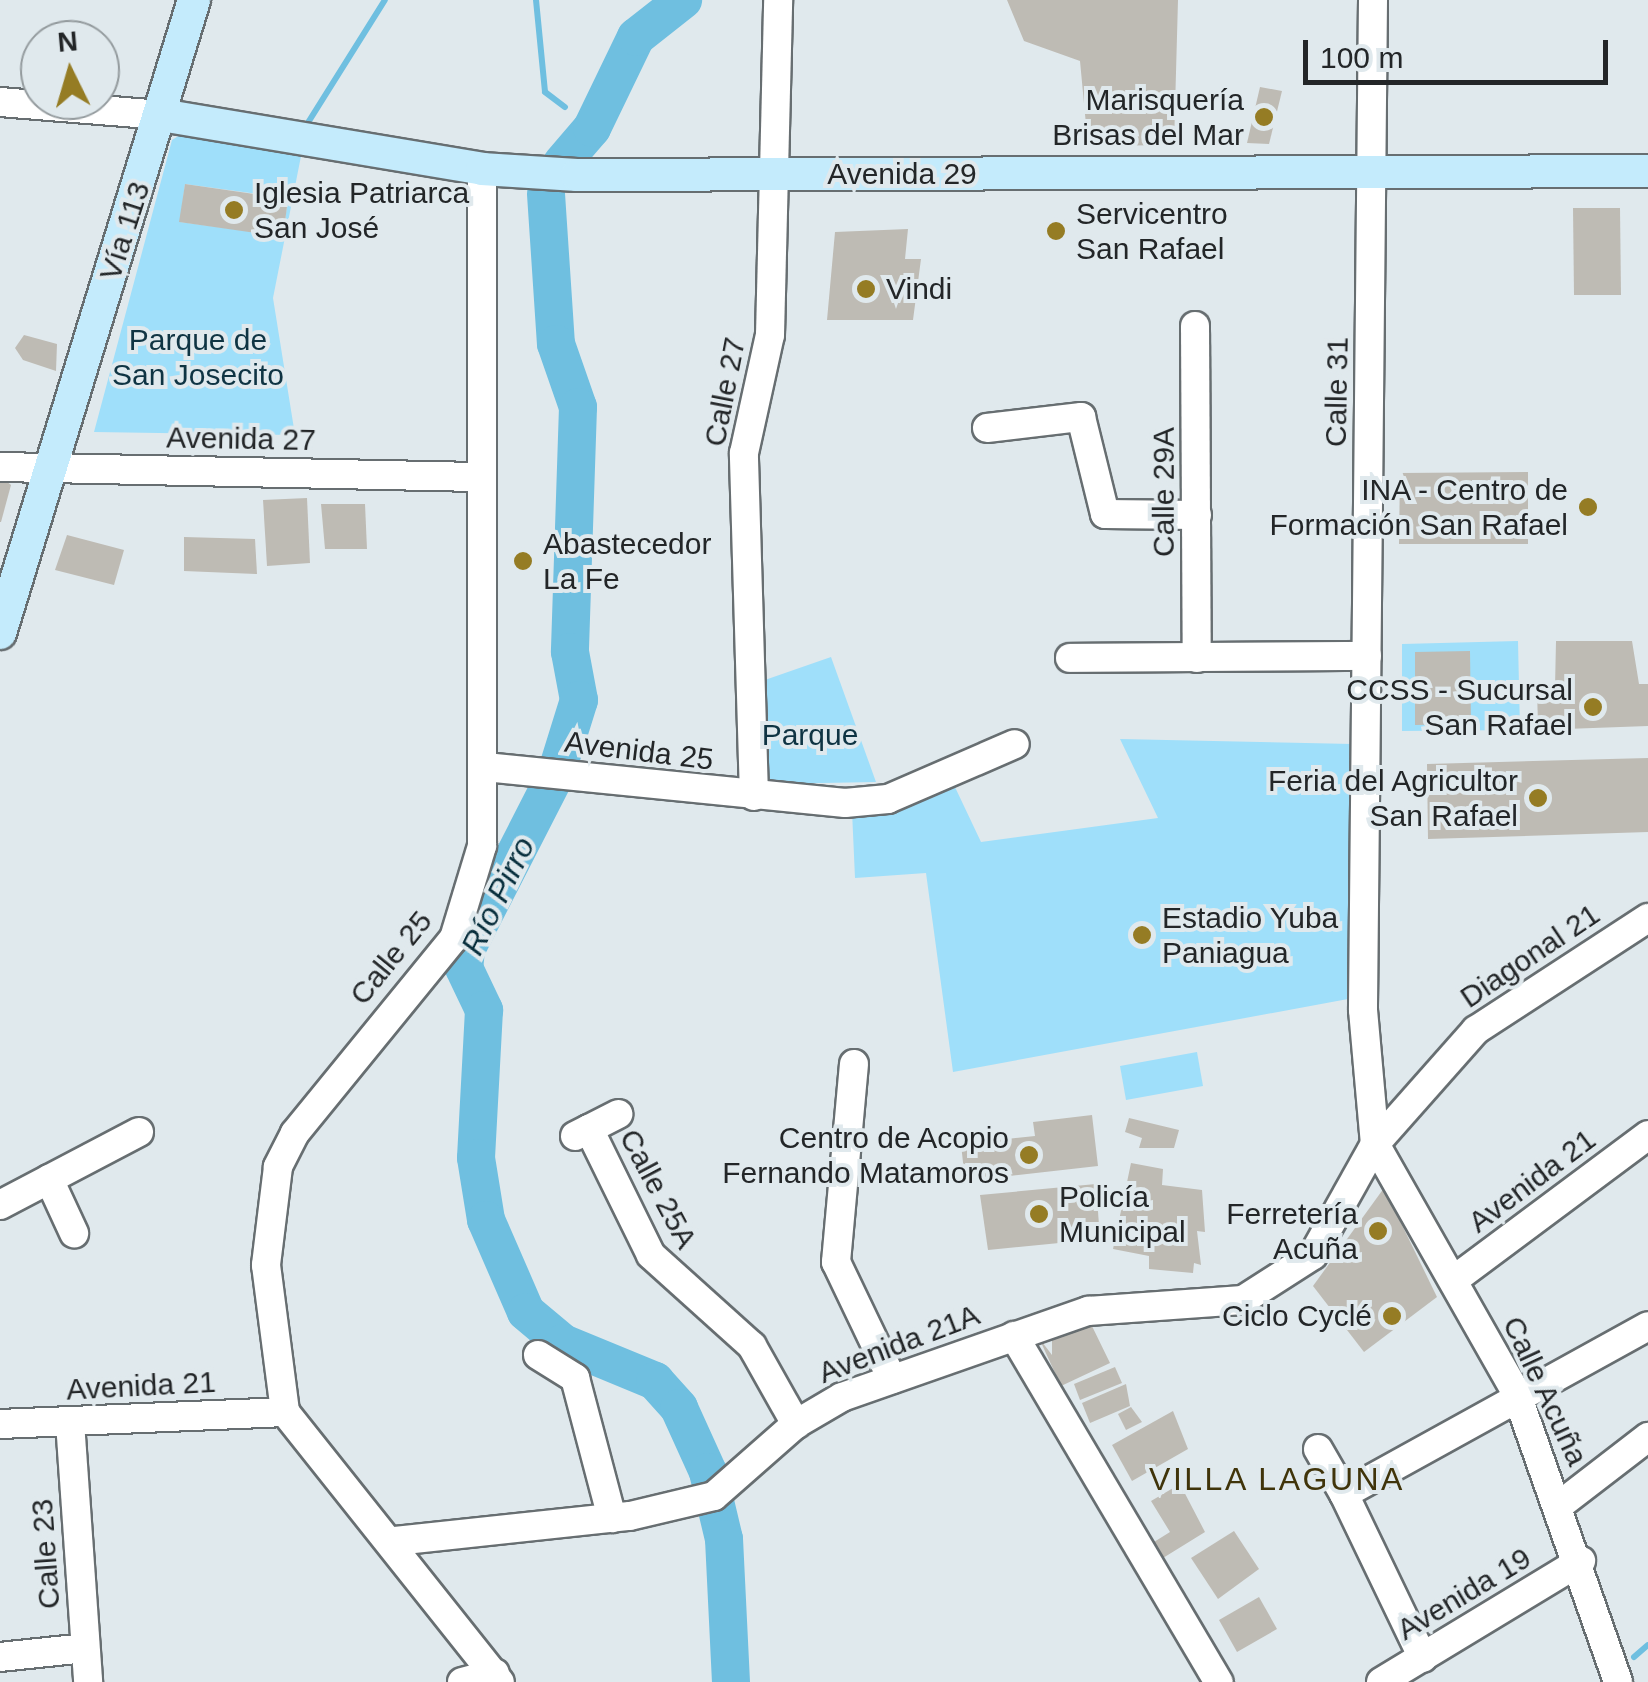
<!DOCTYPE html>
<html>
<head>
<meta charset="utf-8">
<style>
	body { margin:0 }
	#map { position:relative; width:1648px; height:1682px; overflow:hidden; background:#e0e9ed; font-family:Arial,sans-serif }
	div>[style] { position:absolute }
	.green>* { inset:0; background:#9fdffa }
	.stream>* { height:6px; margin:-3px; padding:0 3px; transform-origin:3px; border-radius:3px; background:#6fbfe0 }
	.river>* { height:38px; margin:-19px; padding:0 19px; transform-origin:19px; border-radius:19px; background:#6fbfe0 }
	.building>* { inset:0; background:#bebbb4 }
	.roads { filter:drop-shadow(2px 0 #676e71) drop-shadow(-2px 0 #676e71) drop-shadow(0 2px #676e71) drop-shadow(0 -2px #676e71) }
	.minor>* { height:28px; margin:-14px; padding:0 14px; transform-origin:14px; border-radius:14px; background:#fff }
	.major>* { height:32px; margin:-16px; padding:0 16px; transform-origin:16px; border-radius:16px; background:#c4ebfc }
	.dots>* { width:28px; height:28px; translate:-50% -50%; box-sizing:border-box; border:5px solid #e0e9ed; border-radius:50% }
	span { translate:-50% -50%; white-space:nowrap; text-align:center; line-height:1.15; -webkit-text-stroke:8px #e0e9ed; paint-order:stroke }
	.poi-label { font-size:30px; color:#232628 }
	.right { translate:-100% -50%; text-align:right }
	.left { translate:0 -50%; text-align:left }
	.street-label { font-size:30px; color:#232628 }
	.park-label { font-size:30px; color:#0f3443 }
	.water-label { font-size:32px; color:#072e3c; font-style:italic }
	.neighbourhood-label { font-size:32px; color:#40340a; letter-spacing:2.5px }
	.north { position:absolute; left:20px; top:20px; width:100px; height:100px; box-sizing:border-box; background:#e0e9ed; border:2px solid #949b9e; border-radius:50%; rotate:355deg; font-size:28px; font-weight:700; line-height:40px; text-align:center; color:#232628 }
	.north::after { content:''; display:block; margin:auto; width:35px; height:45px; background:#957c24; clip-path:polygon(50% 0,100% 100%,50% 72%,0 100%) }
	.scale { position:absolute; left:1303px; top:40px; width:305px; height:45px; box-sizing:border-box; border:5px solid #232628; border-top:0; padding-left:12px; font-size:30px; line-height:35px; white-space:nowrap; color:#232628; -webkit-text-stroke:8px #e0e9ed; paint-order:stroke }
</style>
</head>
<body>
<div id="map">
	<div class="green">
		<div style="clip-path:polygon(evenodd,183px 133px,302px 151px,273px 298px,295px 435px,94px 432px,172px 140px,183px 133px,185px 184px,288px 198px,283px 236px,180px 222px,185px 184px)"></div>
		<div style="clip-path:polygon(1518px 641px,1520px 730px,1402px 731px,1402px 644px)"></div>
		<div style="clip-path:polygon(831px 657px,876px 782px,767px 784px,759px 682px)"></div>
		<div style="clip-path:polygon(1120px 739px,1353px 744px,1348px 999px,953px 1072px,926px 873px,855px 878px,852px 811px,954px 785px,981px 842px,1158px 818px)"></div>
		<div style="clip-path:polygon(1197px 1052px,1203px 1086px,1126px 1100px,1120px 1066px)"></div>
	</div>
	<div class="stream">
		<div style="left:536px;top:0;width:92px;rotate:84.4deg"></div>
		<div style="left:545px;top:92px;width:25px;rotate:37deg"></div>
		<div style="left:579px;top:128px;width:14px;rotate:73deg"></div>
		<div style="left:304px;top:129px;width:152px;rotate:-57.9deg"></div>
		<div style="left:1634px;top:1657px;width:18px;rotate:-41deg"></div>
	</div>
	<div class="river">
		<div style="left:562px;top:163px;width:46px;rotate:-49.4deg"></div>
		<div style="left:592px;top:128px;width:101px;rotate:-64.2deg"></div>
		<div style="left:636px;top:37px;width:60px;rotate:-38.2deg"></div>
		<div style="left:546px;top:194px;width:150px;rotate:86.2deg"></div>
		<div style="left:556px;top:344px;width:67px;rotate:70.8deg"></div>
		<div style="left:578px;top:407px;width:245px;rotate:91.9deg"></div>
		<div style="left:570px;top:652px;width:49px;rotate:79.4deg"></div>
		<div style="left:579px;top:700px;width:77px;rotate:107.3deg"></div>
		<div style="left:556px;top:774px;width:198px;rotate:117.1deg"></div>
		<div style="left:466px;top:950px;width:18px;rotate:96deg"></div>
		<div style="left:464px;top:968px;width:47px;rotate:64.5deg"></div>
		<div style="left:484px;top:1010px;width:148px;rotate:93.1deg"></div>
		<div style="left:476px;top:1158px;width:63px;rotate:80.8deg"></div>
		<div style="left:486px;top:1220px;width:100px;rotate:66.5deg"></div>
		<div style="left:526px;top:1312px;width:48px;rotate:40deg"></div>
		<div style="left:563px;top:1343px;width:100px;rotate:22.4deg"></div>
		<div style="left:655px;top:1381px;width:36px;rotate:48deg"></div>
		<div style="left:679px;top:1408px;width:70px;rotate:65.6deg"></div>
		<div style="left:708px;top:1472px;width:69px;rotate:76.6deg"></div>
		<div style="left:724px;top:1539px;width:143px;rotate:87.2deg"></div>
	</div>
	<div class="building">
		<div style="clip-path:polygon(1007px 0,1178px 0,1174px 145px,1088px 146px,1080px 61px,1024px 41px)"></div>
		<div style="clip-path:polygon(1260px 87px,1282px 91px,1269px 144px,1247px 143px)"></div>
		<div style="clip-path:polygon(185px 184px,288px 199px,283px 237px,179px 222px)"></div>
		<div style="clip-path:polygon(1573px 208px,1620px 208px,1621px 295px,1574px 295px)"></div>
		<div style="clip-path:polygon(908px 229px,905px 259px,921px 259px,913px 320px,827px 320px,835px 232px)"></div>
		<div style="clip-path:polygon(24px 335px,57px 344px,56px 371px,23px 360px,15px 348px)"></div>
		<div style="clip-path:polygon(1528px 472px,1528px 544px,1399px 544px,1400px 473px)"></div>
		<div style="clip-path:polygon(0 476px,11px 485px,1px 522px,0 522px)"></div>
		<div style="clip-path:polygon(307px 498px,310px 563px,267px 566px,263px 500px)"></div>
		<div style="clip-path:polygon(321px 504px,365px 504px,367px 549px,325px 549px)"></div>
		<div style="clip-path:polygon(67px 535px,124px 550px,114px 585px,55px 570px)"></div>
		<div style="clip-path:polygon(184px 537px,255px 539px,257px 574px,184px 571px)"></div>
		<div style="clip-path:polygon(1556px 641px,1632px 641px,1639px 684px,1648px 684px,1648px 726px,1538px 730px,1537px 687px,1555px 687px)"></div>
		<div style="clip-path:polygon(1470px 651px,1471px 724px,1415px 725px,1415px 652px)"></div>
		<div style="clip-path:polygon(1648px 758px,1648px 832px,1428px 839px,1427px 764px)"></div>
		<div style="clip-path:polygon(1092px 1115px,1098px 1166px,965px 1181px,961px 1144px,1035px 1136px,1033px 1122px)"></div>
		<div style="clip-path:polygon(1129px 1118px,1179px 1130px,1174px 1148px,1139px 1148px,1142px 1138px,1125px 1132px)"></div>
		<div style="clip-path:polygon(1131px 1163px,1163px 1169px,1162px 1185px,1202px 1190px,1205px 1232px,1197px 1231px,1201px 1265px,1194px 1263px,1193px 1273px,1149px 1269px,1149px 1256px,1113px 1249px)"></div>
		<div style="clip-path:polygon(1096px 1184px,1100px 1239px,988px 1250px,980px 1195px)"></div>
		<div style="clip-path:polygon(1384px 1188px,1437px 1297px,1364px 1352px,1313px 1286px)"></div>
		<div style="clip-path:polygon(1090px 1322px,1110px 1363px,1061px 1386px,1039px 1338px,1052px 1355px,1052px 1340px)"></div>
		<div style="clip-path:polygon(1115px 1367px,1122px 1383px,1080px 1400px,1074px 1384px)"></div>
		<div style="clip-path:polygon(1126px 1384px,1130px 1406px,1090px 1423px,1082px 1403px)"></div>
		<div style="clip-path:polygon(1131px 1407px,1142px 1422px,1126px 1430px,1118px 1414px)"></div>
		<div style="clip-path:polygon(1173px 1411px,1188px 1449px,1132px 1481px,1112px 1445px)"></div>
		<div style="clip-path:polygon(1180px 1484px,1205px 1532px,1163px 1558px,1154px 1542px,1170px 1532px,1151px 1501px)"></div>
		<div style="clip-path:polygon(1234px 1531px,1259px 1569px,1218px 1599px,1191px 1558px)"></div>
		<div style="clip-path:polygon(1259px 1597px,1277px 1629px,1237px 1652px,1219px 1620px)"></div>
	</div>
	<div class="roads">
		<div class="minor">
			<div style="left:1373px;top:0;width:1010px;rotate:90.57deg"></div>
			<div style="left:1363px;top:1010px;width:135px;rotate:84.9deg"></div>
			<div style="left:1375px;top:1144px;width:285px;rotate:60.4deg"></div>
			<div style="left:1516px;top:1392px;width:307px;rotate:70.6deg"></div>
			<div style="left:0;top:102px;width:162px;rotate:4.6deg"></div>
			<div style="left:482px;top:169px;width:677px;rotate:90deg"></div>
			<div style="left:482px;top:846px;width:96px;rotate:106.9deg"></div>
			<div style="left:454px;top:938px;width:252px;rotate:129.2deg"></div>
			<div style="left:295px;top:1133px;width:38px;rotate:117deg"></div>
			<div style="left:278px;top:1167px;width:99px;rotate:97deg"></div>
			<div style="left:266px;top:1265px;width:148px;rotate:82.6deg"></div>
			<div style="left:285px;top:1412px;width:345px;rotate:51.5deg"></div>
			<div style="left:1195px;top:326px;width:332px;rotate:89.7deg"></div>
			<div style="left:987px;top:428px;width:95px;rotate:-6.7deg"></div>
			<div style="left:1081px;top:417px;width:100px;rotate:76.1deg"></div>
			<div style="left:1105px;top:514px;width:92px;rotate:0.6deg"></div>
			<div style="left:0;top:467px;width:480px;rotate:1.2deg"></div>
			<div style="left:1070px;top:658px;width:297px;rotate:-0.4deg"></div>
			<div style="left:485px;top:767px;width:362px;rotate:5.7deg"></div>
			<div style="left:845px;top:803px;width:43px;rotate:-5.3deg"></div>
			<div style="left:888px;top:799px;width:138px;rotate:-23.4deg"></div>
			<div style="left:754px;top:796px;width:343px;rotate:-91.7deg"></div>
			<div style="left:744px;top:453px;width:121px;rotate:-77.6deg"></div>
			<div style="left:770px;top:335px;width:335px;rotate:-88.6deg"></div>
			<div style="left:854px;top:1064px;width:199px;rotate:95.2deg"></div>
			<div style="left:836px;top:1262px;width:130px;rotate:64.4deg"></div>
			<div style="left:589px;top:1129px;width:33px;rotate:-27deg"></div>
			<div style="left:575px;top:1136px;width:16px;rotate:-27deg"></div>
			<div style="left:589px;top:1129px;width:140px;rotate:63.8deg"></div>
			<div style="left:651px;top:1255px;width:136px;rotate:42deg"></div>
			<div style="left:752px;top:1346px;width:90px;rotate:60.6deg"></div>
			<div style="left:49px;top:1179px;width:60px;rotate:65.2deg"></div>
			<div style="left:0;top:1205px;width:157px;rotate:-27.7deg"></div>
			<div style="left:1455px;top:1279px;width:241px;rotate:-36.7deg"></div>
			<div style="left:1014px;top:1336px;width:402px;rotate:59.4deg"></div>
			<div style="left:538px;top:1355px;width:44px;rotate:31.9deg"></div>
			<div style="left:575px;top:1378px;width:145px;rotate:75.2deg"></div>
			<div style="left:70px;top:1422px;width:261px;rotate:86deg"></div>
			<div style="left:0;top:1424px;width:285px;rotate:-2.4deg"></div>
			<div style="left:1318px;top:1449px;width:52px;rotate:60deg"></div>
			<div style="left:1344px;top:1494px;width:347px;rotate:-28.9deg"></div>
			<div style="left:1344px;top:1494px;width:182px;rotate:64.3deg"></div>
			<div style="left:1561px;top:1504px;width:110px;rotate:-37.6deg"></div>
			<div style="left:395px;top:1541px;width:236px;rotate:-6.1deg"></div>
			<div style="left:630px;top:1516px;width:86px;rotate:-13.4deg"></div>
			<div style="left:714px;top:1496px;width:109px;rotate:-41.3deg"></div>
			<div style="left:796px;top:1424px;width:53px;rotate:-30.4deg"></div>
			<div style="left:842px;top:1397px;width:261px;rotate:-19.3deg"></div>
			<div style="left:1088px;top:1311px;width:155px;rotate:-4.1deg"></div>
			<div style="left:1243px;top:1300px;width:83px;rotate:-32.7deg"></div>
			<div style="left:1313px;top:1255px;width:127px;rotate:-60.8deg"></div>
			<div style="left:1375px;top:1144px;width:152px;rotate:-48.5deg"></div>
			<div style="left:1476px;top:1030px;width:205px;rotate:-33.1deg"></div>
			<div style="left:0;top:1657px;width:85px;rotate:-6deg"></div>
			<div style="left:462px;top:1682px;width:34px;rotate:-15deg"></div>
			<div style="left:1381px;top:1682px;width:234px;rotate:-31.2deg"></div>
		</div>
		<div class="major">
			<div style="left:161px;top:115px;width:326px;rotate:9.5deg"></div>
			<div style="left:482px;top:169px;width:95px;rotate:3.6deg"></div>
			<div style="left:577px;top:175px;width:1071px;rotate:-0.21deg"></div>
			<div style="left:0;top:633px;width:662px;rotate:-72.96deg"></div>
		</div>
	</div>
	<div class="dots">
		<div style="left:1264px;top:117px;background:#957c24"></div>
		<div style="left:234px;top:210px;background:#957c24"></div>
		<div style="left:1056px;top:231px;background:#957c24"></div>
		<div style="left:866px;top:289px;background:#957c24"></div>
		<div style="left:1588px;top:507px;background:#957c24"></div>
		<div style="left:523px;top:561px;background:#957c24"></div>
		<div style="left:1593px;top:707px;background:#957c24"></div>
		<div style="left:1538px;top:798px;background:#957c24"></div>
		<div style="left:1142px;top:935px;background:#957c24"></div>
		<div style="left:1029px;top:1155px;background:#957c24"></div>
		<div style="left:1039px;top:1214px;background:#957c24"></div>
		<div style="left:1378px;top:1231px;background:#957c24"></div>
		<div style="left:1392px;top:1316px;background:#957c24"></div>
	</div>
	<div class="poi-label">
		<span class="right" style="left:1244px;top:117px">Marisquería<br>Brisas del Mar</span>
		<span class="left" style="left:254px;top:210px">Iglesia Patriarca<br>San José</span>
		<span class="left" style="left:1076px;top:231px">Servicentro<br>San Rafael</span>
		<span class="left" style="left:886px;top:289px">Vindi</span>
		<span class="right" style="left:1568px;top:507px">INA - Centro de<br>Formación San Rafael</span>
		<span class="left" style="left:543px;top:561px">Abastecedor<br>La Fe</span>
		<span class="right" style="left:1573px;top:707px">CCSS - Sucursal<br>San Rafael</span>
		<span class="right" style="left:1518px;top:798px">Feria del Agricultor<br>San Rafael</span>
		<span class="left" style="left:1162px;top:935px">Estadio Yuba<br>Paniagua</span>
		<span class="right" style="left:1009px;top:1155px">Centro de Acopio<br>Fernando Matamoros</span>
		<span class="left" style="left:1059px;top:1214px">Policía<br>Municipal</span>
		<span class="right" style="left:1358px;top:1231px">Ferretería<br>Acuña</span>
		<span class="right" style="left:1372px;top:1316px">Ciclo Cyclé</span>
	</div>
	<div class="street-label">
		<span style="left:902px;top:174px">Avenida 29</span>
		<span style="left:125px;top:231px;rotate:-72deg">Vía 113</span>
		<span style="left:725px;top:392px;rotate:-79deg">Calle 27</span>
		<span style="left:1337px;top:392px;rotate:-89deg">Calle 31</span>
		<span style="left:241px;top:439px;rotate:1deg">Avenida 27</span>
		<span style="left:1164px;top:492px;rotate:-90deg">Calle 29A</span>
		<span style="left:639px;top:751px;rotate:7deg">Avenida 25</span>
		<span style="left:1530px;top:956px;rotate:-34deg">Diagonal 21</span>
		<span style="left:391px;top:958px;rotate:-51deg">Calle 25</span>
		<span style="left:1532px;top:1181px;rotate:-37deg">Avenida 21</span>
		<span style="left:658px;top:1189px;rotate:62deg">Calle 25A</span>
		<span style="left:899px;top:1344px;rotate:-21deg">Avenida 21A</span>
		<span style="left:141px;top:1386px;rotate:-3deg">Avenida 21</span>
		<span style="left:1545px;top:1391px;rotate:65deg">Calle Acuña</span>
		<span style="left:46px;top:1554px;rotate:-94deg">Calle 23</span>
		<span style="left:1464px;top:1594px;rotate:-31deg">Avenida 19</span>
	</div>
	<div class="park-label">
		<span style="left:198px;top:357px">Parque de<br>San Josecito</span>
		<span style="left:810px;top:735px">Parque</span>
	</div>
	<div class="water-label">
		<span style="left:498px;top:896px;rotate:-64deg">Río Pirro</span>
	</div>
	<div class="neighbourhood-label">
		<span style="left:1277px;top:1479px">VILLA LAGUNA</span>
	</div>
	<div class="north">N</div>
	<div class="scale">100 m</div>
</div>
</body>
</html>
